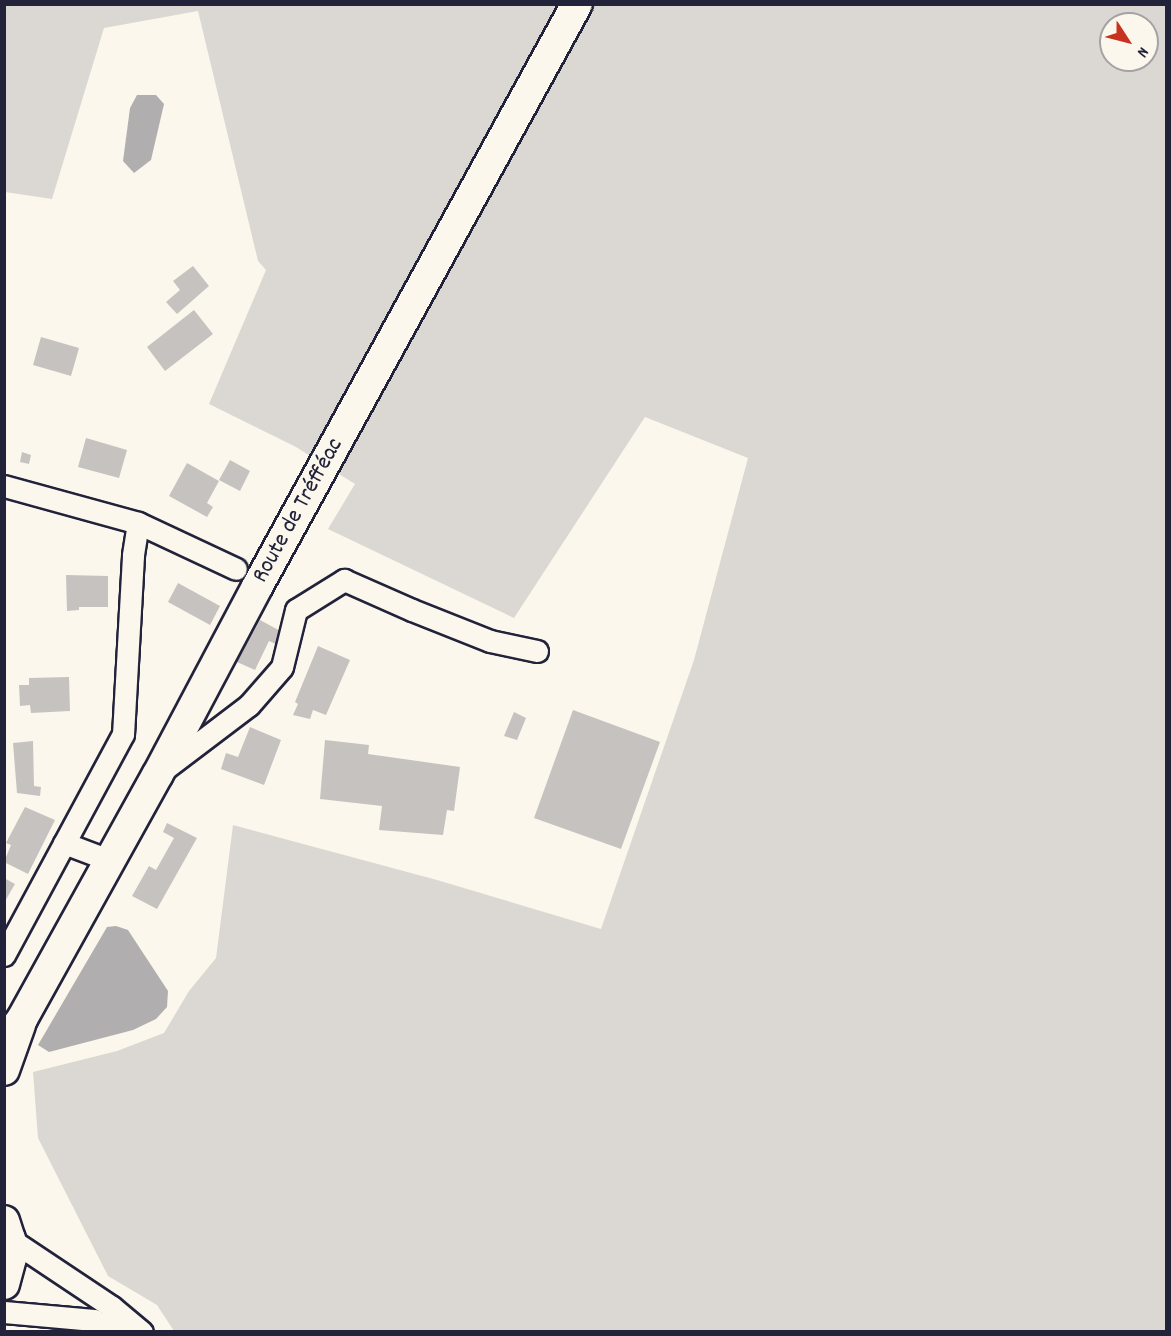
<!DOCTYPE html>
<html>
<head>
<meta charset="utf-8">
<style>
	body { margin:0 }
	#map { position:relative; width:1171px; height:1336px; overflow:hidden; background:#fbf7ec; font-family:Dekko,sans-serif }
	div>[style] { position:absolute }
	.green>* { inset:0; background:#dbd8d3 }
	.water>* { inset:0; background:#b1aeb0 }
	.building>* { inset:0; background:#c6c2c0 }
	.roads { filter:drop-shadow(2px 0 #22223b) drop-shadow(-2px 0 #22223b) drop-shadow(0 2px #22223b) drop-shadow(0 -2px #22223b) }
	.street>* { height:21px; margin:-10.5px; padding:0 10.5px; transform-origin:10.5px; border-radius:10.5px; background:#fbf7ec }
	.secondary>* { height:30px; margin:-15px; padding:0 15px; transform-origin:15px; border-radius:15px; background:#fbf7ec }
	span { translate:-50% -50%; white-space:nowrap; text-align:center; line-height:1.15; -webkit-text-stroke:6px #fbf7ec; paint-order:stroke }
	.street-label { font-size:24px; color:#22223b }
	.frame { position:absolute; inset:0; border:6px solid #22223b; pointer-events:none }
	.north { position:absolute; left:1099px; top:12px; width:60px; height:60px; box-sizing:border-box; background:#fbf7ec; border:2px solid #a4a2a5; border-radius:50%; rotate:126deg; font-size:16px; font-weight:700; line-height:24px; text-align:center; color:#22223b }
	.north::after { content:''; display:block; margin:auto; width:21px; height:27px; background:#c8321e; clip-path:polygon(50% 0,100% 100%,50% 72%,0 100%) }
</style>
</head>
<body>
<div id="map">
	<div class="green">
		<div style="clip-path:polygon(evenodd,5px 5px,1166px 5px,1166px 1331px,174px 1331px,157px 1305px,108px 1276px,38px 1138px,33px 1072px,117px 1051px,164px 1033px,189px 991px,216px 958px,233px 825px,437px 880px,601px 929px,694px 660px,748px 458px,645px 417px,514px 618px,328px 529px,355px 484px,296px 447px,209px 404px,266px 270px,258px 261px,198px 11px,104px 28px,52px 199px,5px 192px,5px 5px,1111px 24px,1147px 24px,1147px 60px,1111px 60px,1111px 24px)"></div>
	</div>
	<div class="water">
		<div style="clip-path:polygon(137px 95px,156px 95px,164px 104px,151px 160px,134px 173px,123px 161px,130px 108px)"></div>
		<div style="clip-path:polygon(116px 926px,128px 930px,168px 991px,167px 1007px,156px 1019px,133px 1030px,49px 1052px,38px 1045px,107px 927px)"></div>
	</div>
	<div class="building">
		<div style="clip-path:polygon(193px 266px,209px 286px,177px 314px,166px 302px,180px 290px,173px 281px)"></div>
		<div style="clip-path:polygon(194px 310px,213px 334px,165px 371px,147px 347px)"></div>
		<div style="clip-path:polygon(41px 337px,79px 348px,71px 376px,33px 365px)"></div>
		<div style="clip-path:polygon(86px 438px,127px 450px,119px 478px,78px 467px)"></div>
		<div style="clip-path:polygon(22px 452px,31px 455px,29px 464px,20px 462px)"></div>
		<div style="clip-path:polygon(230px 460px,250px 471px,240px 491px,219px 480px)"></div>
		<div style="clip-path:polygon(187px 463px,219px 481px,207px 503px,213px 507px,207px 517px,169px 496px)"></div>
		<div style="clip-path:polygon(66px 575px,108px 576px,108px 607px,79px 607px,79px 610px,67px 611px)"></div>
		<div style="clip-path:polygon(178px 583px,220px 606px,210px 625px,168px 602px)"></div>
		<div style="clip-path:polygon(260px 620px,284px 633px,278px 645px,269px 641px,255px 670px,237px 662px)"></div>
		<div style="clip-path:polygon(318px 646px,350px 660px,326px 715px,313px 710px,310px 719px,293px 715px,298px 704px,295px 702px)"></div>
		<div style="clip-path:polygon(69px 677px,70px 711px,31px 713px,30px 705px,20px 706px,19px 685px,29px 685px,29px 678px)"></div>
		<div style="clip-path:polygon(573px 710px,660px 742px,621px 849px,534px 818px)"></div>
		<div style="clip-path:polygon(514px 712px,526px 718px,517px 740px,504px 736px)"></div>
		<div style="clip-path:polygon(250px 727px,281px 740px,264px 785px,221px 769px,226px 753px,238px 757px)"></div>
		<div style="clip-path:polygon(325px 740px,369px 745px,368px 754px,460px 767px,454px 811px,447px 810px,443px 835px,379px 830px,382px 806px,320px 799px)"></div>
		<div style="clip-path:polygon(33px 741px,34px 786px,41px 787px,40px 796px,17px 793px,13px 743px)"></div>
		<div style="clip-path:polygon(25px 807px,55px 820px,28px 874px,4px 862px,11px 845px,6px 843px)"></div>
		<div style="clip-path:polygon(167px 823px,197px 838px,157px 909px,132px 896px,149px 866px,156px 870px,174px 838px,163px 832px)"></div>
		<div style="clip-path:polygon(4px 878px,15px 884px,4px 903px)"></div>
	</div>
	<div class="roads">
		<div class="street">
			<div style="left:4px;top:486px;width:139px;rotate:15.4deg"></div>
			<div style="left:138px;top:523px;width:33px;rotate:99deg"></div>
			<div style="left:133px;top:556px;width:178px;rotate:93.2deg"></div>
			<div style="left:123px;top:734px;width:251px;rotate:118.3deg"></div>
			<div style="left:138px;top:523px;width:108px;rotate:25.1deg"></div>
			<div style="left:166px;top:768px;width:104px;rotate:-37.2deg"></div>
			<div style="left:249px;top:705px;width:50px;rotate:-49deg"></div>
			<div style="left:282px;top:667px;width:59px;rotate:-76.2deg"></div>
			<div style="left:296px;top:610px;width:57px;rotate:-32deg"></div>
			<div style="left:344px;top:580px;width:74px;rotate:23.8deg"></div>
			<div style="left:412px;top:610px;width:84px;rotate:21.7deg"></div>
			<div style="left:490px;top:641px;width:48px;rotate:12deg"></div>
			<div style="left:64px;top:843px;width:48px;rotate:20.7deg"></div>
			<div style="left:10px;top:1239px;width:123px;rotate:33.7deg"></div>
			<div style="left:112px;top:1307px;width:39px;rotate:40deg"></div>
			<div style="left:4px;top:1312px;width:90px;rotate:5.1deg"></div>
			<div style="left:94px;top:1320px;width:23px;rotate:31deg"></div>
		</div>
		<div class="secondary">
			<div style="left:4px;top:1043px;width:30px;rotate:-53deg"></div>
			<div style="left:22px;top:1019px;width:280px;rotate:-61deg"></div>
			<div style="left:158px;top:774px;width:212px;rotate:-62.1deg"></div>
			<div style="left:257px;top:587px;width:665px;rotate:-61.24deg"></div>
			<div style="left:4px;top:1070px;width:48px;rotate:-70.4deg"></div>
			<div style="left:4px;top:1221px;width:19px;rotate:72deg"></div>
			<div style="left:10px;top:1239px;width:19px;rotate:87deg"></div>
			<div style="left:11px;top:1258px;width:27px;rotate:105deg"></div>
		</div>
	</div>
	<div class="street-label">
		<span style="left:299px;top:511px;rotate:-61deg">Route de Tréfféac</span>
	</div>
	<div class="frame"></div>
	<div class="north">N</div>
</div>
</body>
</html>
